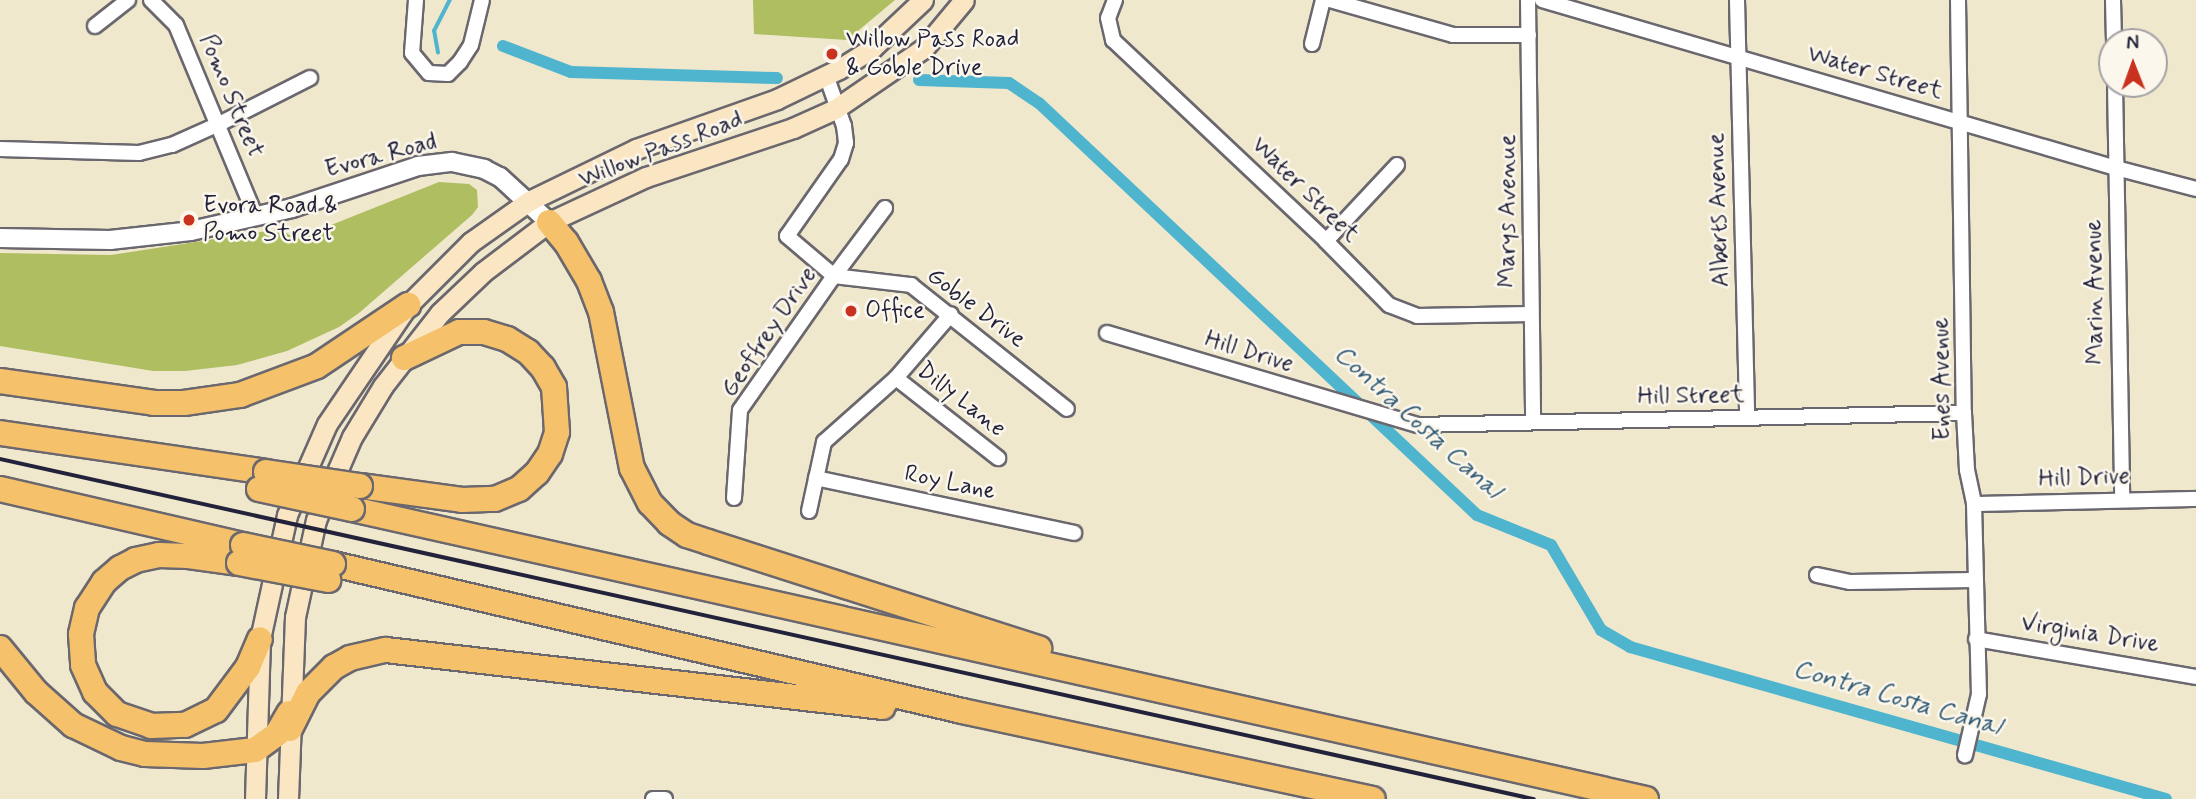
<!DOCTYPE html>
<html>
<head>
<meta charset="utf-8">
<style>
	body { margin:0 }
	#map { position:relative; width:2196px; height:799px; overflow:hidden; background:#f0e8cd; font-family:Mynerve,sans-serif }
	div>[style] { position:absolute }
	.green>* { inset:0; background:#aebe61 }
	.stream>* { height:3.5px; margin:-1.75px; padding:0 1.75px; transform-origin:1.75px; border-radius:1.75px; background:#4fb4ce }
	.canal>* { height:12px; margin:-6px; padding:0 6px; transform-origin:6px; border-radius:6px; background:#4fb4ce }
	.roads { filter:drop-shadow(2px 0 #6a676e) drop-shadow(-2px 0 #6a676e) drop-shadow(0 2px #6a676e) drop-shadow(0 -2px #6a676e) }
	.minor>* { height:14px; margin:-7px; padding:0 7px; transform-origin:7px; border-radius:7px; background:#fff }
	.tertiary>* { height:18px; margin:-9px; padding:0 9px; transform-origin:9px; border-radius:9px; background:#fff }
	.secondary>* { height:19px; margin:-9.5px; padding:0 9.5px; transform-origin:9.5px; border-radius:9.5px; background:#fbe6c4 }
	.motorway>* { height:24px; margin:-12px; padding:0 12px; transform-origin:12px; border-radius:12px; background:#f6c16b }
	.rail>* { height:3.5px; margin:-1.75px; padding:0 1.75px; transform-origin:1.75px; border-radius:1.75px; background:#22223b }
	.bridges { filter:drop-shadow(2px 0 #6a676e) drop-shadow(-2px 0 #6a676e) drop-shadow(0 2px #6a676e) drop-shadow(0 -2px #6a676e) }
	.motorway-bridge>* { height:24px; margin:-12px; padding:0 12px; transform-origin:12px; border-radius:12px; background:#f6c16b }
	.dots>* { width:19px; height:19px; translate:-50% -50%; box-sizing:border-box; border:4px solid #fbf7ec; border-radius:50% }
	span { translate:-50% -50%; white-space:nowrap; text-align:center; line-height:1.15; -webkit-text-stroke:5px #fbf7ec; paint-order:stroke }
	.poi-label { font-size:24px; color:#22223b }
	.left { translate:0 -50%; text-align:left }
	.street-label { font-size:24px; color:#22223b }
	.water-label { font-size:26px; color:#345c76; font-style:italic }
	.north { position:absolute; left:2098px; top:28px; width:70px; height:70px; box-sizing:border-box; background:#fbf7ec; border:2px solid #a4a2a5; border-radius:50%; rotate:359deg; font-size:19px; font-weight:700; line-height:28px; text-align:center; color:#22223b }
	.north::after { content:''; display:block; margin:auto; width:24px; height:32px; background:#c8321e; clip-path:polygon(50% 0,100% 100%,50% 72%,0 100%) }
</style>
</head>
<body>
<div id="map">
	<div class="green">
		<div style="clip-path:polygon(753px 0,895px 0,847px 40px,754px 34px)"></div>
		<div style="clip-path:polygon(439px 182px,469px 184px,477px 190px,478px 207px,472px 215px,359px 313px,339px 327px,287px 351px,237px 365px,185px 371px,153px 371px,0 346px,0 253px,111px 255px,280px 229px,296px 239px)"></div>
	</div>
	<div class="stream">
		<div style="left:438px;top:53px;width:22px;rotate:-100deg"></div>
		<div style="left:434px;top:31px;width:35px;rotate:-63deg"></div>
	</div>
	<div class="canal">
		<div style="left:503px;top:46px;width:73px;rotate:20.9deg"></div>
		<div style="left:571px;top:72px;width:206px;rotate:1.7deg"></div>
		<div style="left:919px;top:80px;width:90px;rotate:1.9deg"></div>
		<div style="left:1009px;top:83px;width:36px;rotate:34deg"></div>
		<div style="left:1039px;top:103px;width:601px;rotate:43.25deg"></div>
		<div style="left:1477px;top:515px;width:80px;rotate:22.1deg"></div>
		<div style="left:1551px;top:545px;width:99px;rotate:59.5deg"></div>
		<div style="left:1601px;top:630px;width:34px;rotate:30deg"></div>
		<div style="left:1630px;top:647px;width:557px;rotate:15.83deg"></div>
	</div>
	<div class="roads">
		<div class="minor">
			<div style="left:151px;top:0;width:35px;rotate:45deg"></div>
			<div style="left:176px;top:25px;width:208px;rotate:67.4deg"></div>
			<div style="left:416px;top:0;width:53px;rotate:94.3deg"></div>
			<div style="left:412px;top:53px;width:26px;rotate:50deg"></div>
			<div style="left:429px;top:73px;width:19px;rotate:3deg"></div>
			<div style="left:448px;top:74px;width:17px;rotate:-45deg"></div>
			<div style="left:460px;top:62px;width:20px;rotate:-57deg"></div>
			<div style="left:471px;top:45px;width:46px;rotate:-76.3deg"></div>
			<div style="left:1115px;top:0;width:19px;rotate:111deg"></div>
			<div style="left:1108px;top:18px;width:23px;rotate:77deg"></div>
			<div style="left:1113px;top:40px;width:293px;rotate:43.3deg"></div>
			<div style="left:1326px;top:241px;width:90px;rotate:45.5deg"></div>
			<div style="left:1389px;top:305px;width:30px;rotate:21deg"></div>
			<div style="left:1417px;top:316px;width:114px;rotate:-1deg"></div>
			<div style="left:1330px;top:0;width:128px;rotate:15.9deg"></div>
			<div style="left:1453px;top:35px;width:76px"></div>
			<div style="left:1528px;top:0;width:422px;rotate:89.3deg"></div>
			<div style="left:1542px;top:0;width:598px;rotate:16.31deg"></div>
			<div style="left:2116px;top:168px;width:83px;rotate:14.7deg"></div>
			<div style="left:1737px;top:0;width:418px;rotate:88.6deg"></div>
			<div style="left:1958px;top:0;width:413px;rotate:89.2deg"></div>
			<div style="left:1964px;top:413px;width:57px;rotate:87deg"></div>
			<div style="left:1967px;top:470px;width:35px;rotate:78deg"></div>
			<div style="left:1974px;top:504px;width:190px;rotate:88.5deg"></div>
			<div style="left:1979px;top:694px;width:63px;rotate:102.9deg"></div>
			<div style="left:2113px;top:0;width:42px;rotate:88.6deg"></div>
			<div style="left:95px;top:26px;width:42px;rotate:-38.2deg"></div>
			<div style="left:1312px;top:44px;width:45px;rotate:-76deg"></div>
			<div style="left:826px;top:75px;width:54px;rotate:70.6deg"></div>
			<div style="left:844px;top:126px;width:17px;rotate:83deg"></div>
			<div style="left:846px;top:143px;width:17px;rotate:107deg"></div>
			<div style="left:841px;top:159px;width:94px;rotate:125deg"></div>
			<div style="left:787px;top:236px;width:62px;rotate:40.4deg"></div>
			<div style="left:834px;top:276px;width:78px;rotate:6.7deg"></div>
			<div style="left:911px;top:285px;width:199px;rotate:38.5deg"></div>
			<div style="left:2115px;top:84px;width:415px;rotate:89deg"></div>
			<div style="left:0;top:149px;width:139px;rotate:1.6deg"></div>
			<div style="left:139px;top:153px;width:34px;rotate:-14deg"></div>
			<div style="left:172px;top:145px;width:51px;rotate:-24.1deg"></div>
			<div style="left:219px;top:124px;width:102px;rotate:-26.8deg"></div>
			<div style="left:1326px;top:241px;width:104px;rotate:-46.9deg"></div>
			<div style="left:1107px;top:333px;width:324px;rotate:16.5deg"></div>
			<div style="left:1418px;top:425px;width:546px;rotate:-1.26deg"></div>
			<div style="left:896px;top:378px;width:130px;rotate:38.1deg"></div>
			<div style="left:816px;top:478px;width:264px;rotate:12deg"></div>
			<div style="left:734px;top:498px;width:88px;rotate:-86.1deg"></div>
			<div style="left:740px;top:410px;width:164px;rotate:-55deg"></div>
			<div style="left:834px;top:276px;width:85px;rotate:-53.1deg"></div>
			<div style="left:1974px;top:504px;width:222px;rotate:-1.3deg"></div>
			<div style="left:809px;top:511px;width:71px;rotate:-77.7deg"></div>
			<div style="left:824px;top:442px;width:96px;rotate:-41.6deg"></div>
			<div style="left:896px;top:378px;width:84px;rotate:-49.3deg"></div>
			<div style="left:1817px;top:575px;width:34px;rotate:12deg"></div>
			<div style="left:1850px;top:582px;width:124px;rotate:-0.9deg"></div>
			<div style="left:1976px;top:639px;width:223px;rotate:9.8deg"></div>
			<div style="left:653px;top:799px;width:12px"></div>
		</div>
		<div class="tertiary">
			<div style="left:0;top:238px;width:110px;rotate:1deg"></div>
			<div style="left:110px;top:240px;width:81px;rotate:-6.3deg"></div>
			<div style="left:191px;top:231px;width:104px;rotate:-12.8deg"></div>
			<div style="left:292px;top:208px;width:133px;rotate:-18.4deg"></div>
			<div style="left:418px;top:166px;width:34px;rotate:-7deg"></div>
			<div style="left:452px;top:162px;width:33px;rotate:12deg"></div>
			<div style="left:484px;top:169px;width:18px;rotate:27deg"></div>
			<div style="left:500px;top:177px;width:67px;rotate:42.6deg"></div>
		</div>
		<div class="secondary">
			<div style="left:255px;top:799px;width:160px;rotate:-88.2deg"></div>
			<div style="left:260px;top:639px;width:127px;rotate:-77.7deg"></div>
			<div style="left:287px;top:515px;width:99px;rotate:-66.3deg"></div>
			<div style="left:327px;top:424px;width:144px;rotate:-55.8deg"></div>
			<div style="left:408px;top:305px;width:89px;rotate:-45deg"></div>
			<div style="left:471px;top:242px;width:71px;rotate:-35.3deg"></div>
			<div style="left:529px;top:201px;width:119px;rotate:-25.9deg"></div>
			<div style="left:636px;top:149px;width:150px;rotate:-19.5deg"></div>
			<div style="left:777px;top:99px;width:69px;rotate:-25.8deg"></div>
			<div style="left:839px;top:69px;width:39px;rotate:-32deg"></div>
			<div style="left:872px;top:48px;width:70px;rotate:-43.3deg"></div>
			<div style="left:288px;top:799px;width:182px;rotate:-87.8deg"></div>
			<div style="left:295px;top:617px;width:99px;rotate:-77.8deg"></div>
			<div style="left:316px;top:520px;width:90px;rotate:-66.6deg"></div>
			<div style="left:352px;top:437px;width:60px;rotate:-58.7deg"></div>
			<div style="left:383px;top:386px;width:93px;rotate:-52deg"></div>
			<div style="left:440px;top:313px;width:59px;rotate:-43.6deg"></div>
			<div style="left:483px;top:272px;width:83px;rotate:-37.1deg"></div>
			<div style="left:549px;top:222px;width:107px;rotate:-24.9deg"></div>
			<div style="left:646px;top:177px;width:155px;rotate:-18.4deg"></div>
			<div style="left:793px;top:128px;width:46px;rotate:-24.3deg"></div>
			<div style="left:835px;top:109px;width:108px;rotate:-34.4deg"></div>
			<div style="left:924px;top:48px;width:62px;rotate:-50.2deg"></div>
		</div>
		<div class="motorway">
			<div style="left:549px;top:222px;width:26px;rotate:50deg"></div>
			<div style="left:566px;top:242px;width:45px;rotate:59.5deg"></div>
			<div style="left:589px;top:281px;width:33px;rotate:69deg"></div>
			<div style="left:601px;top:312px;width:159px;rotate:78.8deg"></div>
			<div style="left:632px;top:468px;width:39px;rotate:63deg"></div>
			<div style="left:650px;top:503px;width:28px;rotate:46deg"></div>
			<div style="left:669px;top:523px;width:22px;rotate:34deg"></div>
			<div style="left:687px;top:535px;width:22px;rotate:18deg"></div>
			<div style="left:708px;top:542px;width:348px;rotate:17.8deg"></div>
			<div style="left:0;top:381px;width:156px;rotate:8.1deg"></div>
			<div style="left:154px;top:403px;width:30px"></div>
			<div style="left:184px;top:403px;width:57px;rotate:-8.1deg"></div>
			<div style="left:240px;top:395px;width:82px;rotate:-20.6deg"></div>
			<div style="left:317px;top:366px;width:110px;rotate:-33.8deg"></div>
			<div style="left:0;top:433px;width:269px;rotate:8.3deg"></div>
			<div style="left:360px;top:486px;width:103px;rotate:7.8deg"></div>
			<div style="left:462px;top:500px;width:33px;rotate:-2deg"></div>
			<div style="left:495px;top:499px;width:26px;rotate:-23deg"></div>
			<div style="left:519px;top:489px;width:24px;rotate:-42deg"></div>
			<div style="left:537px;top:473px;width:23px;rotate:-56deg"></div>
			<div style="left:550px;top:454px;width:23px;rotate:-72deg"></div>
			<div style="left:557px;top:432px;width:45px;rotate:-93.8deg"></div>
			<div style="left:554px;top:387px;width:22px;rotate:-120deg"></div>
			<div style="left:543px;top:368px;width:22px;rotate:-133deg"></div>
			<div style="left:528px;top:352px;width:25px;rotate:-148deg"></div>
			<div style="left:507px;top:339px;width:24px;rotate:-163deg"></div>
			<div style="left:484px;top:332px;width:25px;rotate:180deg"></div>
			<div style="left:459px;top:332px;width:61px;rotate:154.7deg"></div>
			<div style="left:0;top:489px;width:249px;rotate:13deg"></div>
			<div style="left:352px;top:509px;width:1326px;rotate:12.63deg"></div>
			<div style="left:239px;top:563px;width:51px;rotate:-172.2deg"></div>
			<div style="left:188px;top:556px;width:29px;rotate:-178deg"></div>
			<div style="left:159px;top:555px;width:24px;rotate:168deg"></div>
			<div style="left:136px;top:560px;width:18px;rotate:153deg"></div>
			<div style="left:120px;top:568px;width:21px;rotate:139deg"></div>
			<div style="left:104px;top:582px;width:31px;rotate:123deg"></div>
			<div style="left:87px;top:608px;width:27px;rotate:103deg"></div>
			<div style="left:81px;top:634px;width:31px;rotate:86deg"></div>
			<div style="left:83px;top:665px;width:30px;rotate:66deg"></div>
			<div style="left:95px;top:692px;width:31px;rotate:45deg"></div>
			<div style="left:117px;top:714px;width:36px;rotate:19deg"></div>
			<div style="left:151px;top:726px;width:34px;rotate:-2deg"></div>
			<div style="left:185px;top:725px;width:34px;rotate:-26deg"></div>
			<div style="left:216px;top:710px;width:54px;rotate:-53.3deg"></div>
			<div style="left:248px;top:667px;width:30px;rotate:-67deg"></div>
			<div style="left:333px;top:564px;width:646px;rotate:13.15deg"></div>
			<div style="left:962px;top:711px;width:420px;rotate:12.1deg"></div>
			<div style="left:0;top:648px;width:57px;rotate:50.7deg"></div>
			<div style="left:36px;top:692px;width:50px;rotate:41.7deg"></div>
			<div style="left:73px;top:725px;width:53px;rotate:25.6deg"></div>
			<div style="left:121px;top:748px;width:25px;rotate:14deg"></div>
			<div style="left:145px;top:754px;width:58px;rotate:2deg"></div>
			<div style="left:203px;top:756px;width:52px;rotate:-6.6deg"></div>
			<div style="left:255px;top:750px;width:27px;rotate:-36deg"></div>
			<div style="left:277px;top:734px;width:24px;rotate:-60deg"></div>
			<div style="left:290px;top:729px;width:40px;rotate:-63.4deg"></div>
			<div style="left:308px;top:693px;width:37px;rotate:-45deg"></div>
			<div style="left:334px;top:667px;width:18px;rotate:-29deg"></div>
			<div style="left:350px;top:658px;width:37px;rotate:-13deg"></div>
			<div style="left:386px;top:650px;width:500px;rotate:6.54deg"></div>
		</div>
	</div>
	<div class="rail">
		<div style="left:0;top:459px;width:1571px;rotate:12.5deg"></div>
	</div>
	<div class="bridges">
		<div class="motorway-bridge">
			<div style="left:266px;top:472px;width:95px;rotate:8.5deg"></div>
			<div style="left:259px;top:489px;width:95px;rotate:12.1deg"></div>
			<div style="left:243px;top:545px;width:92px;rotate:11.9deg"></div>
			<div style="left:239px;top:563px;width:91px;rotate:10.8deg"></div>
		</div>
	</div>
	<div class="dots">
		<div style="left:832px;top:54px;background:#c8321e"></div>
		<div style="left:189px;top:220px;background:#c8321e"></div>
		<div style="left:851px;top:311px;background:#c8321e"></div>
	</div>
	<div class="poi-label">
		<span class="left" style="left:846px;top:54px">Willow Pass Road<br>&amp; Goble Drive</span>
		<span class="left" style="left:203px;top:220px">Evora Road &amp;<br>Pomo Street</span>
		<span class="left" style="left:865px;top:311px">Office</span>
	</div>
	<div class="street-label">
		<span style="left:1875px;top:73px;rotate:16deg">Water Street</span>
		<span style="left:231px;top:96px;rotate:67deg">Pomo Street</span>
		<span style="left:661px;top:150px;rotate:-21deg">Willow Pass Road</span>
		<span style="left:381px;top:156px;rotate:-15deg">Evora Road</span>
		<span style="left:1305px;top:190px;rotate:44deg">Water Street</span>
		<span style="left:1719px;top:210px;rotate:-92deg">Alberts Avenue</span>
		<span style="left:1508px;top:211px;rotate:-90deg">Marys Avenue</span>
		<span style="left:2095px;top:292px;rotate:-91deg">Marin Avenue</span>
		<span style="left:976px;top:308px;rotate:37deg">Goble Drive</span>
		<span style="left:769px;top:332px;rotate:-56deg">Geoffrey Drive</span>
		<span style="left:1249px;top:352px;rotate:17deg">Hill Drive</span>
		<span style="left:1942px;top:379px;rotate:-91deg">Enes Avenue</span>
		<span style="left:1691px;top:396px;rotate:-1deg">Hill Street</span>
		<span style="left:961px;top:400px;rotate:38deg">Dilly Lane</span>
		<span style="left:2084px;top:478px;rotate:-2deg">Hill Drive</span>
		<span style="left:950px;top:483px;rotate:12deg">Roy Lane</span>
		<span style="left:2090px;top:634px;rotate:9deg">Virginia Drive</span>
	</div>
	<div class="water-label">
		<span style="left:1417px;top:423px;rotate:42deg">Contra Costa Canal</span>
		<span style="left:1897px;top:699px;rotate:16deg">Contra Costa Canal</span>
	</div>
	<div class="north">N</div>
</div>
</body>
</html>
